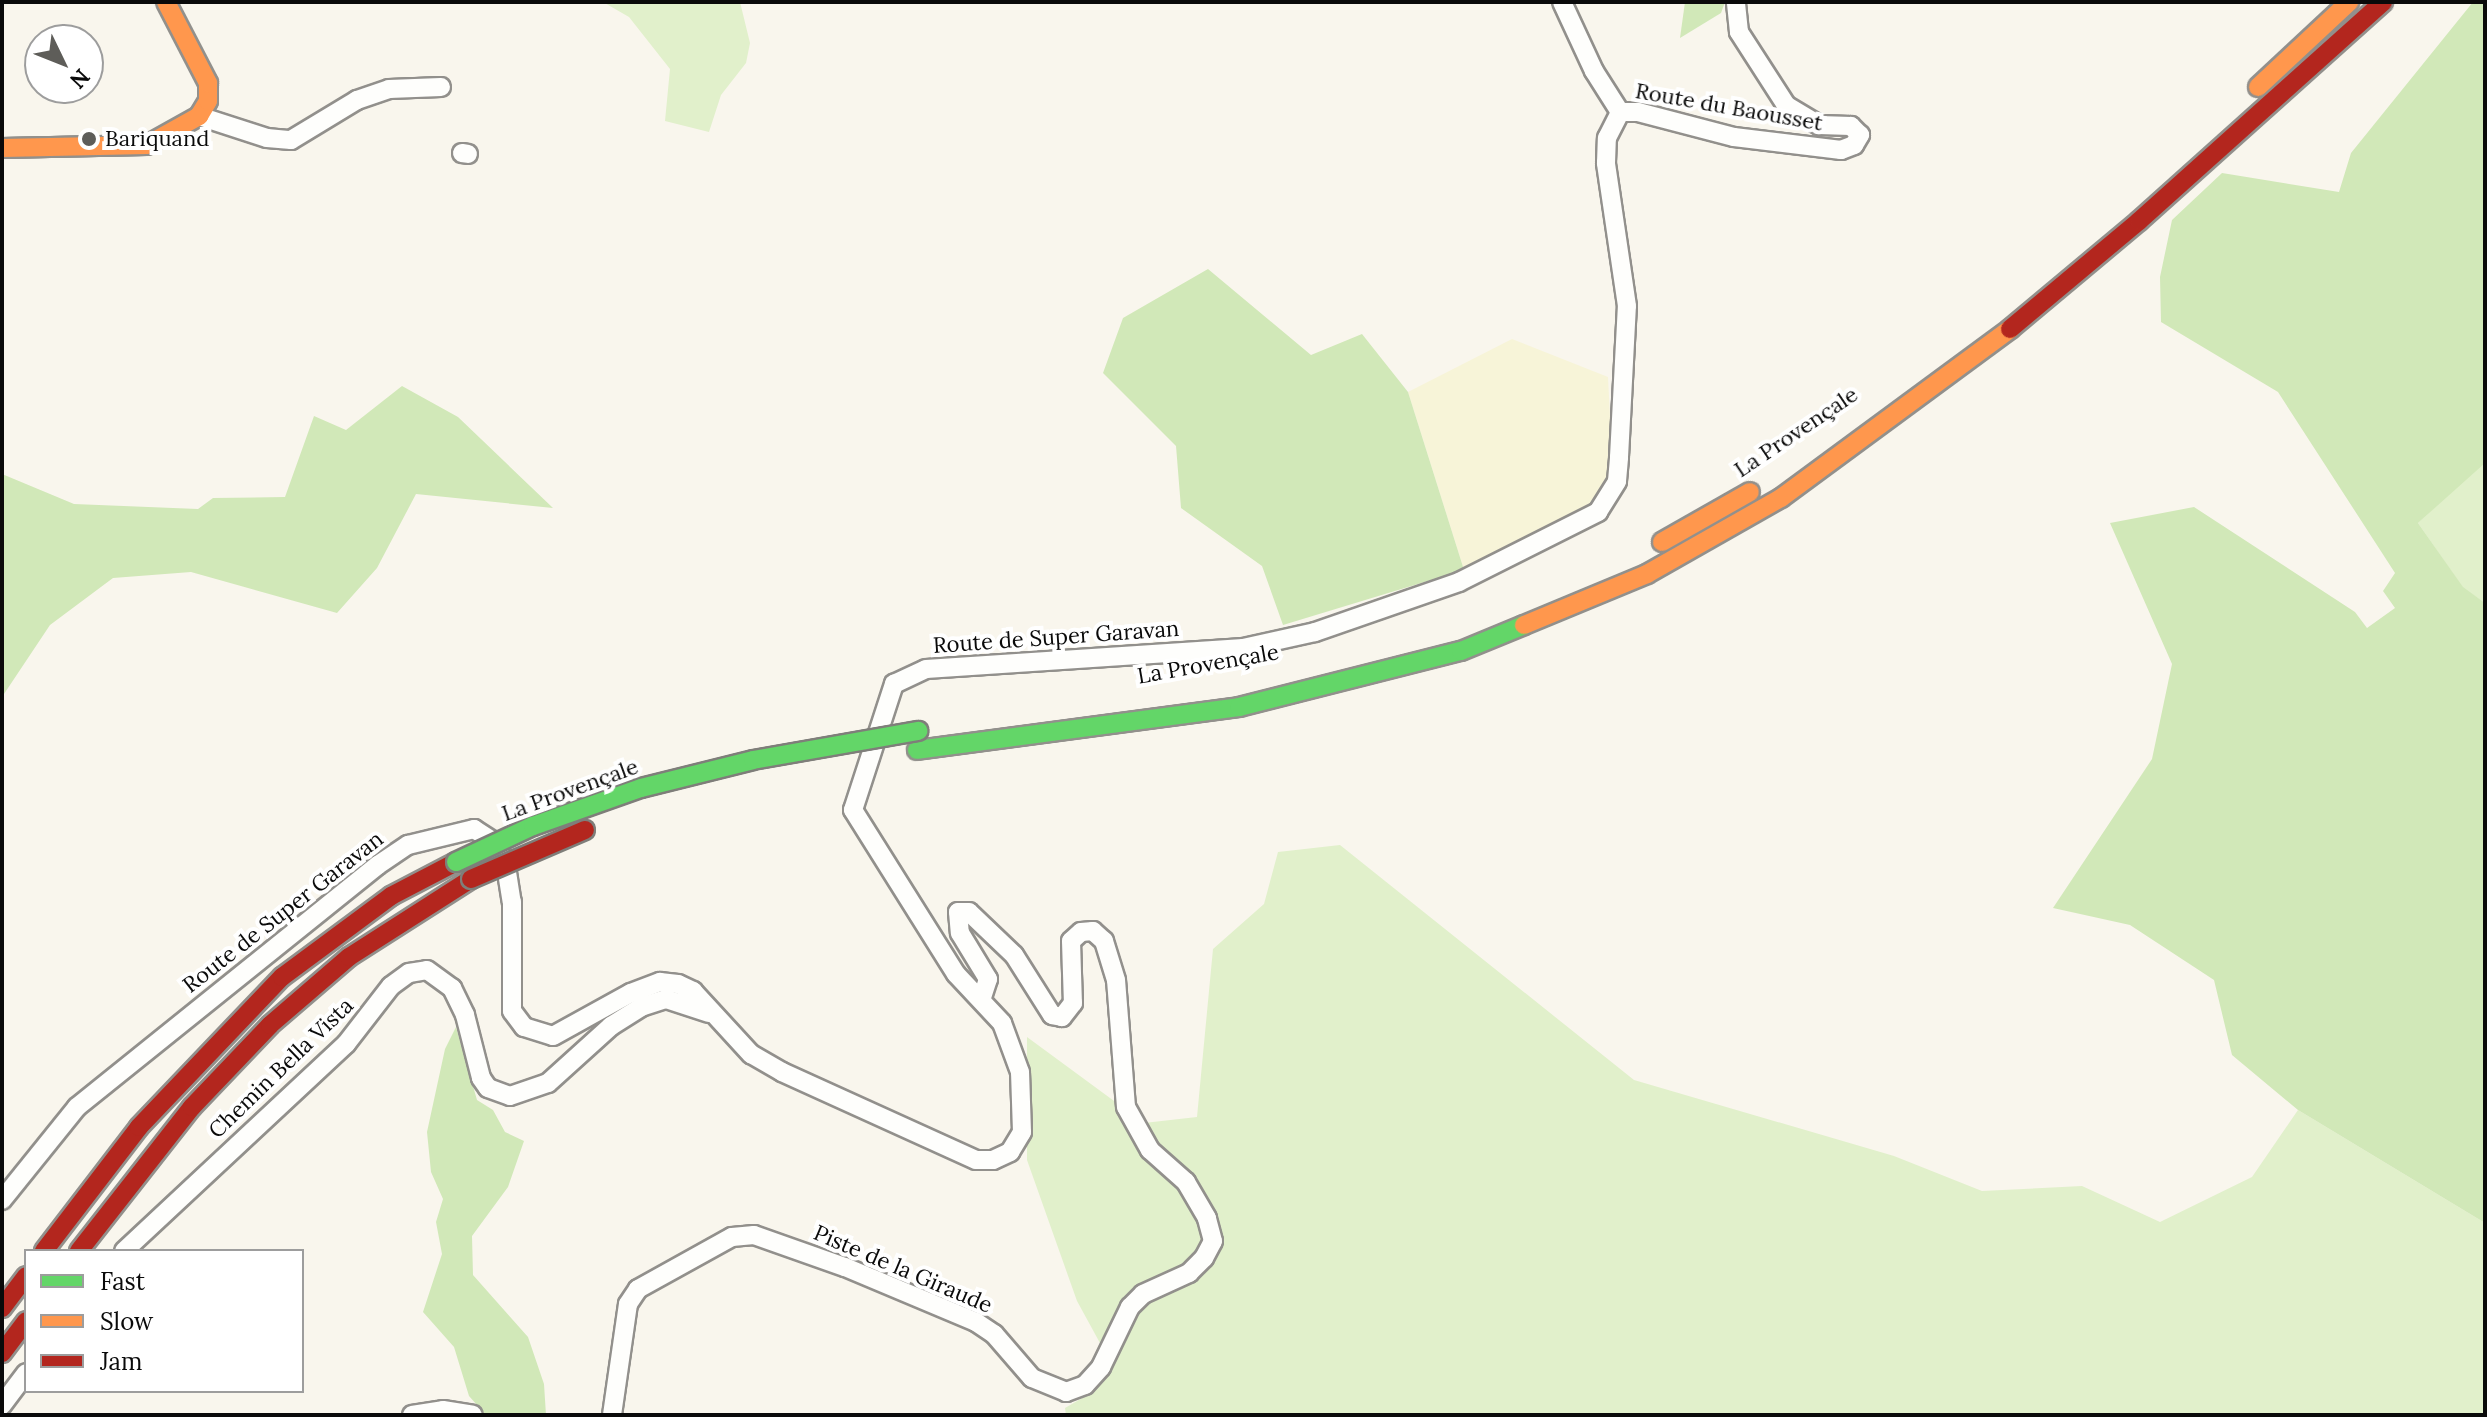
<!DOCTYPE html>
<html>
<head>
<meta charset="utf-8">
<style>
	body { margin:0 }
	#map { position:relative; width:2487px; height:1417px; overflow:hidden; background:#f9f6ed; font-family:Lora,serif }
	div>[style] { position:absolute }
	.farmland>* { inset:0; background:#f7f4d8 }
	.green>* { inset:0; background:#e1f0cb }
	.forest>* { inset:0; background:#d1e8b8 }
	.roads { filter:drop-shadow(2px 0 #92908c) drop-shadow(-2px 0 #92908c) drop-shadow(0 2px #92908c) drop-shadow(0 -2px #92908c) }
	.street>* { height:18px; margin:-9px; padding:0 9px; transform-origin:9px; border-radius:9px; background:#fefefc }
	.fast>* { height:18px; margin:-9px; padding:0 9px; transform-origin:9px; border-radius:9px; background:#63d668 }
	.slow>* { height:18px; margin:-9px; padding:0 9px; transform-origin:9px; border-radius:9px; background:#ff974d }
	.jam>* { height:18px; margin:-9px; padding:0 9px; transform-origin:9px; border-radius:9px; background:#b3261e }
	.bridges { filter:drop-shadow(2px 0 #7f7e7a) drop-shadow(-2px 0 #7f7e7a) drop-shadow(0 2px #7f7e7a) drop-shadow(0 -2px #7f7e7a) }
	.fast-bridge>* { height:18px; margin:-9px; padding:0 9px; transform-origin:9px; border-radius:9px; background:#63d668 }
	.jam-bridge>* { height:18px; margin:-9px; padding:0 9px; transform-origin:9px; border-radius:9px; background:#b3261e }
	.dots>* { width:22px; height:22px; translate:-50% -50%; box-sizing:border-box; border:4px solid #fff; border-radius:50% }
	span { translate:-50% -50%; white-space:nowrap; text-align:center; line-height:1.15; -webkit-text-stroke:8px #fff; paint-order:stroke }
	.street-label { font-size:22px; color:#0a0a0a }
	.poi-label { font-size:22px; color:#0a0a0a }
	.left { translate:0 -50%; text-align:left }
	.frame { position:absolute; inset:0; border:4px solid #0a0a0a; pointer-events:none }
	.legend { position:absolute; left:24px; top:1249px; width:280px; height:144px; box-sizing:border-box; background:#fff; border:2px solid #9d9d9d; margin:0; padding:10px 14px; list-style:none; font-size:24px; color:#0a0a0a }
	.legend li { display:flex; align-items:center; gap:16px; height:40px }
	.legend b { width:40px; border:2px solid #9d9d9d }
	.north { position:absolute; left:24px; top:24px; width:80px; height:80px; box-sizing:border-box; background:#fff; border:2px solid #9d9d9d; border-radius:50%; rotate:133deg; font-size:22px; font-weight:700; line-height:32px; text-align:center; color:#0a0a0a }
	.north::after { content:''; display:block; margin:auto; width:28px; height:36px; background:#5e5d59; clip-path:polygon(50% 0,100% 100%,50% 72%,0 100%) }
</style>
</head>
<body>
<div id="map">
	<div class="farmland">
		<div style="clip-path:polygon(1512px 339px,1608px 377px,1612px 456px,1605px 493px,1549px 533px,1464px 570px,1408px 392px)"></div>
	</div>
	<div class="green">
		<div style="clip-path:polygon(603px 2px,740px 2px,750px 43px,746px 63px,721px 95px,709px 132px,665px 121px,670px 69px,629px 17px)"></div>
		<div style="clip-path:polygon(2482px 463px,2485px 463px,2485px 603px,2463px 588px,2418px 523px)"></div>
		<div style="clip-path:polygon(1340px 845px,1634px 1080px,1894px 1156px,1982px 1191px,2082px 1186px,2160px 1222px,2252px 1177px,2298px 1110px,2485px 1223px,2485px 1415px,1066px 1415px,1065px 1408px,1084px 1397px,1112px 1365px,1077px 1301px,1027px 1160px,1027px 1037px,1144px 1123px,1197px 1117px,1213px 949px,1264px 904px,1278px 852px)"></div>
	</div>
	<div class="forest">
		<div style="clip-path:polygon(1685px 2px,1725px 2px,1721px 13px,1680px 38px)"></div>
		<div style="clip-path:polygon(2473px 2px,2485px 2px,2485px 463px,2418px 523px,2463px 587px,2485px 603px,2485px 1223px,2298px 1110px,2232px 1055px,2214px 980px,2130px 925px,2053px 908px,2152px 759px,2172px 664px,2110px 523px,2194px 507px,2355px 612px,2367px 628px,2395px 608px,2383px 591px,2395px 573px,2278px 392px,2161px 322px,2160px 277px,2172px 220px,2222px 173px,2339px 192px,2351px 153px)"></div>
		<div style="clip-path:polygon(1208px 269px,1311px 355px,1362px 334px,1408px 392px,1464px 570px,1283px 625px,1262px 566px,1181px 508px,1176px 446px,1103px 373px,1123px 318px)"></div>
		<div style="clip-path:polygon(402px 386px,458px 417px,553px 508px,416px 494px,377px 568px,337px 613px,191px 572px,113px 578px,50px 625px,2px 697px,2px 474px,74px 504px,198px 509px,213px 498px,285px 497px,314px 416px,346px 430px)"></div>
		<div style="clip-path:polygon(456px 1027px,477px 1100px,493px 1110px,505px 1132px,524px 1141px,508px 1187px,472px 1236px,473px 1275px,528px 1337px,544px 1384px,546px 1415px,486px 1415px,469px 1396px,454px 1347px,423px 1312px,442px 1254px,436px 1222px,443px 1199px,431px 1172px,427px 1132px,445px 1049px)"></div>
	</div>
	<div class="roads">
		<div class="street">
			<div style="left:1562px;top:2px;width:76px;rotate:65.1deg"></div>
			<div style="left:1594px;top:71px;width:49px;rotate:57.6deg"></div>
			<div style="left:1620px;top:112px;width:18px"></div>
			<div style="left:1638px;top:112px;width:99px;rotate:14.6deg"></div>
			<div style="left:1734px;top:137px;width:108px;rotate:6.9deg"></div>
			<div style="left:1841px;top:150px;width:14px;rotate:-21deg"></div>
			<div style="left:1854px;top:145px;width:12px;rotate:-59deg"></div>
			<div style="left:1860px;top:135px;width:13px;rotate:-135deg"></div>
			<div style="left:1851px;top:126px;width:32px;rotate:-178deg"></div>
			<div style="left:1819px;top:125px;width:39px;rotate:-149deg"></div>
			<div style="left:1786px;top:105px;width:87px;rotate:-122.8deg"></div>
			<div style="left:1739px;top:32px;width:30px;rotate:-96deg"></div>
			<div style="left:199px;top:116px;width:71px;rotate:17.9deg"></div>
			<div style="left:267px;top:138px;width:24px;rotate:5deg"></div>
			<div style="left:291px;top:140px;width:77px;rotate:-31.2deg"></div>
			<div style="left:357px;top:100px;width:34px;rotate:-19deg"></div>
			<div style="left:389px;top:89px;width:52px;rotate:-2.2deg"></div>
			<div style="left:462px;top:153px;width:6px;rotate:9deg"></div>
			<div style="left:2px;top:1200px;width:119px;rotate:-51.1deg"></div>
			<div style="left:77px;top:1107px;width:386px;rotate:-38.8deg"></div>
			<div style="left:378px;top:865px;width:36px;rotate:-34deg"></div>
			<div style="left:408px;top:845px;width:68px;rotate:-13.6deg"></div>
			<div style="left:474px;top:829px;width:24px;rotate:33deg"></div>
			<div style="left:494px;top:842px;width:27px;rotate:63deg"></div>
			<div style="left:506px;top:866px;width:36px;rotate:81deg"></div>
			<div style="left:512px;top:902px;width:109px;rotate:90deg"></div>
			<div style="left:512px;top:1011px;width:20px;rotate:53deg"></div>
			<div style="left:524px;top:1027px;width:30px;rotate:17deg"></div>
			<div style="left:553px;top:1036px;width:89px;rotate:-28.9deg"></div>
			<div style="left:631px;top:993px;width:31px;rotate:-21deg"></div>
			<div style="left:660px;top:982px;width:18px;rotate:6deg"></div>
			<div style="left:678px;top:984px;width:17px;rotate:25deg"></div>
			<div style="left:693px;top:991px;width:86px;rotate:47.4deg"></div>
			<div style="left:751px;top:1054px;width:36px;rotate:30deg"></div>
			<div style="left:782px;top:1072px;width:213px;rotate:24.4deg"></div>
			<div style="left:976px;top:1160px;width:17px"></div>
			<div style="left:993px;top:1160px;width:19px;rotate:-25deg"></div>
			<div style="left:1010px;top:1152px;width:23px;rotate:-59deg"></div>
			<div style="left:1022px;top:1132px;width:60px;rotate:-91.9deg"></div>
			<div style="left:1020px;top:1072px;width:52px;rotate:-110.2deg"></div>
			<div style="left:1002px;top:1023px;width:67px;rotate:-133.2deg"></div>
			<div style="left:956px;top:974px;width:194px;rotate:-122.1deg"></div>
			<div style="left:853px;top:810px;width:133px;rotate:-72deg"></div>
			<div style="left:894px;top:684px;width:35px;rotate:-25deg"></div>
			<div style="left:926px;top:669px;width:318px;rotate:-3.8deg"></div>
			<div style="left:1243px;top:648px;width:74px;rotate:-12.5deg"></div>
			<div style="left:1315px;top:632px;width:152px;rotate:-19.1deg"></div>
			<div style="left:1459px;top:582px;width:156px;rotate:-26.7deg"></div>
			<div style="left:1598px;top:512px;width:36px;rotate:-58deg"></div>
			<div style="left:1617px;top:481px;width:24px;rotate:-85deg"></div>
			<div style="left:1619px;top:457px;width:151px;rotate:-87deg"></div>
			<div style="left:1627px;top:306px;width:145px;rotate:-98.4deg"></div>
			<div style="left:1606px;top:163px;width:25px;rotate:-88deg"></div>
			<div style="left:1607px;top:138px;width:29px;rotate:-63deg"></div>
			<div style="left:124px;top:1251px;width:304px;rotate:-43deg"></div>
			<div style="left:346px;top:1044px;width:73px;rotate:-52.2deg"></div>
			<div style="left:391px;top:986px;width:22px;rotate:-36deg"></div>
			<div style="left:409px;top:973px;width:18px;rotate:-9deg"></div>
			<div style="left:427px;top:970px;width:31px;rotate:36deg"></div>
			<div style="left:452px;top:988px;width:30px;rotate:64deg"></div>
			<div style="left:465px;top:1015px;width:65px;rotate:75.7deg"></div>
			<div style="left:481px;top:1078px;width:12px;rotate:55deg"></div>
			<div style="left:488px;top:1088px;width:23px;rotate:20deg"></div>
			<div style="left:510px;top:1096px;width:40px;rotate:-18.9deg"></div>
			<div style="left:548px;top:1083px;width:85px;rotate:-42.1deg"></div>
			<div style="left:611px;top:1026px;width:36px;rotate:-32deg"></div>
			<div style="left:641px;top:1007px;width:26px;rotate:-18deg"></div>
			<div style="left:666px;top:999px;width:45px;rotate:18deg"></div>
			<div style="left:2px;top:1405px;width:40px;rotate:-53deg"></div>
			<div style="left:412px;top:1415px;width:31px;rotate:-9deg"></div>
			<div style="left:443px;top:1410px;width:30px;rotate:9deg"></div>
			<div style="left:612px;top:1415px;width:112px;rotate:-81.8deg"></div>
			<div style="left:628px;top:1304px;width:18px;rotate:-56deg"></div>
			<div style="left:638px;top:1289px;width:107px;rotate:-29deg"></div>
			<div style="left:732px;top:1237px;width:22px;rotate:-5deg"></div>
			<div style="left:754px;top:1235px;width:96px;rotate:19.4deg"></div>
			<div style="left:845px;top:1267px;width:142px;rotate:22.8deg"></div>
			<div style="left:976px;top:1322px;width:22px;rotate:34deg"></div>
			<div style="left:994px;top:1334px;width:58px;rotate:49.2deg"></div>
			<div style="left:1032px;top:1378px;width:37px;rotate:22deg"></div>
			<div style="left:1066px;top:1392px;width:20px;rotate:-20deg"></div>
			<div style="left:1085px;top:1385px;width:24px;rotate:-48deg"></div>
			<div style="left:1101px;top:1367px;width:67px;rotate:-64.2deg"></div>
			<div style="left:1130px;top:1307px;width:18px;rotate:-45deg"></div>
			<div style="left:1143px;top:1294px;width:51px;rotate:-24.5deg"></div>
			<div style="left:1189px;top:1273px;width:21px;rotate:-45deg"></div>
			<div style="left:1204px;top:1258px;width:19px;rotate:-62deg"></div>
			<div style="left:1213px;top:1241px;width:24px;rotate:-105deg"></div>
			<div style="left:1207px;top:1218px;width:42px;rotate:-120.3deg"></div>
			<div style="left:1186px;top:1182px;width:48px;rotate:-138.4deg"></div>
			<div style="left:1150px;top:1150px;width:49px;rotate:-119.2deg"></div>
			<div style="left:1126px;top:1107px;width:127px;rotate:-94.5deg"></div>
			<div style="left:1116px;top:980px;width:41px;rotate:-107.1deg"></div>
			<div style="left:1104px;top:941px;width:15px;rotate:-138deg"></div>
			<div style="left:1093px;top:931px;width:12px;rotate:175deg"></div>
			<div style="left:1081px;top:932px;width:13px;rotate:138deg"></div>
			<div style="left:1071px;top:941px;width:62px;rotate:88.2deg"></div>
			<div style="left:1073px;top:1003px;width:18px;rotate:128deg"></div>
			<div style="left:1062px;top:1017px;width:10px;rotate:-169deg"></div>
			<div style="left:1052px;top:1015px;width:71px;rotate:-122.3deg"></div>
			<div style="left:1014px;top:955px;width:62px;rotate:-136.3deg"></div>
			<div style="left:969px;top:912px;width:11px;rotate:180deg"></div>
			<div style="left:958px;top:912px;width:21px;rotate:85deg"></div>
			<div style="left:960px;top:933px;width:54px;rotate:58.7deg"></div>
			<div style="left:988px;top:979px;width:20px;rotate:108deg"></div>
		</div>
		<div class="fast">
			<div style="left:917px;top:750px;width:325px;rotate:-7.6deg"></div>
			<div style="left:1239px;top:707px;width:229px;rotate:-14.2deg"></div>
			<div style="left:1461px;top:651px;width:68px;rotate:-22.4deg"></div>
		</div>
		<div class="slow">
			<div style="left:2258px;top:87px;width:125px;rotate:-43deg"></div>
			<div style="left:2px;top:148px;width:145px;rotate:-1.2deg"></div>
			<div style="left:147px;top:145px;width:60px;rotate:-29.1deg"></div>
			<div style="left:199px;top:116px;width:17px;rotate:-59deg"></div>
			<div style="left:208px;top:101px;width:18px;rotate:-90deg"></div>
			<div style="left:208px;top:83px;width:91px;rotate:-117.4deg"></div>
			<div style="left:1662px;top:542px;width:101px;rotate:-29.6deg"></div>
			<div style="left:1524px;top:625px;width:133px;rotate:-22.5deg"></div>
			<div style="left:1647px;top:574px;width:154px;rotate:-29.6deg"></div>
			<div style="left:1781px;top:498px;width:285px;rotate:-36.4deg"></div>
		</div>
		<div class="jam">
			<div style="left:2010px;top:329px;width:168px;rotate:-39.9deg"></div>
			<div style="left:2139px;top:221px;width:328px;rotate:-41.9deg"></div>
			<div style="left:44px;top:1251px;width:156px;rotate:-52.5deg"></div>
			<div style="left:139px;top:1127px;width:207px;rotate:-46.4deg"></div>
			<div style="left:282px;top:977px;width:136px;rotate:-36.6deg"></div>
			<div style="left:391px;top:896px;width:73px;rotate:-27.6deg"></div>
			<div style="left:79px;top:1251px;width:183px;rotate:-51.9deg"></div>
			<div style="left:192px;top:1107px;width:113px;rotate:-46.4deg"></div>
			<div style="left:270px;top:1025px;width:104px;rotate:-40.7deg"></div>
			<div style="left:349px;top:957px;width:145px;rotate:-32.6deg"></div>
			<div style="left:2px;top:1308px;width:40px;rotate:-53deg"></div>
			<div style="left:2px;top:1353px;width:40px;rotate:-53deg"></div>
		</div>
	</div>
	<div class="bridges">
		<div class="fast-bridge">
			<div style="left:456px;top:862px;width:85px;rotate:-25.1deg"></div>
			<div style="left:533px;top:826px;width:114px;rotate:-19.4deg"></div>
			<div style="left:641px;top:788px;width:115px;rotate:-14deg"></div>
			<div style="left:753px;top:760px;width:168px;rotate:-10deg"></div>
		</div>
		<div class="jam-bridge">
			<div style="left:471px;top:879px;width:124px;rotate:-23.3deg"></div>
		</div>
	</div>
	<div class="dots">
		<div style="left:89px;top:139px;background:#5e5d59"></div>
	</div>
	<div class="street-label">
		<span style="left:1729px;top:107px;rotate:10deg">Route du Baousset</span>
		<span style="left:1796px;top:432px;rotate:-34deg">La Provençale</span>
		<span style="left:1056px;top:637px;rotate:-4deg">Route de Super Garavan</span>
		<span style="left:1208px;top:664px;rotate:-10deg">La Provençale</span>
		<span style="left:570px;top:790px;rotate:-20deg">La Provençale</span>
		<span style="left:283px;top:912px;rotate:-38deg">Route de Super Garavan</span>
		<span style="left:281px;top:1068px;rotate:-44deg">Chemin Bella Vista</span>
		<span style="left:903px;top:1269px;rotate:23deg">Piste de la Giraude</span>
	</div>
	<div class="poi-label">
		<span class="left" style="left:105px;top:139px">Bariquand</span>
	</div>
	<div class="frame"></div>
	<ul class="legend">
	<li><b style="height:10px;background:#63d668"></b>Fast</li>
	<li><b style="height:10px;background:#ff974d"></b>Slow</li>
	<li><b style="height:10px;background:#b3261e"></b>Jam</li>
	</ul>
	<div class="north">N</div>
</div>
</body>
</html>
